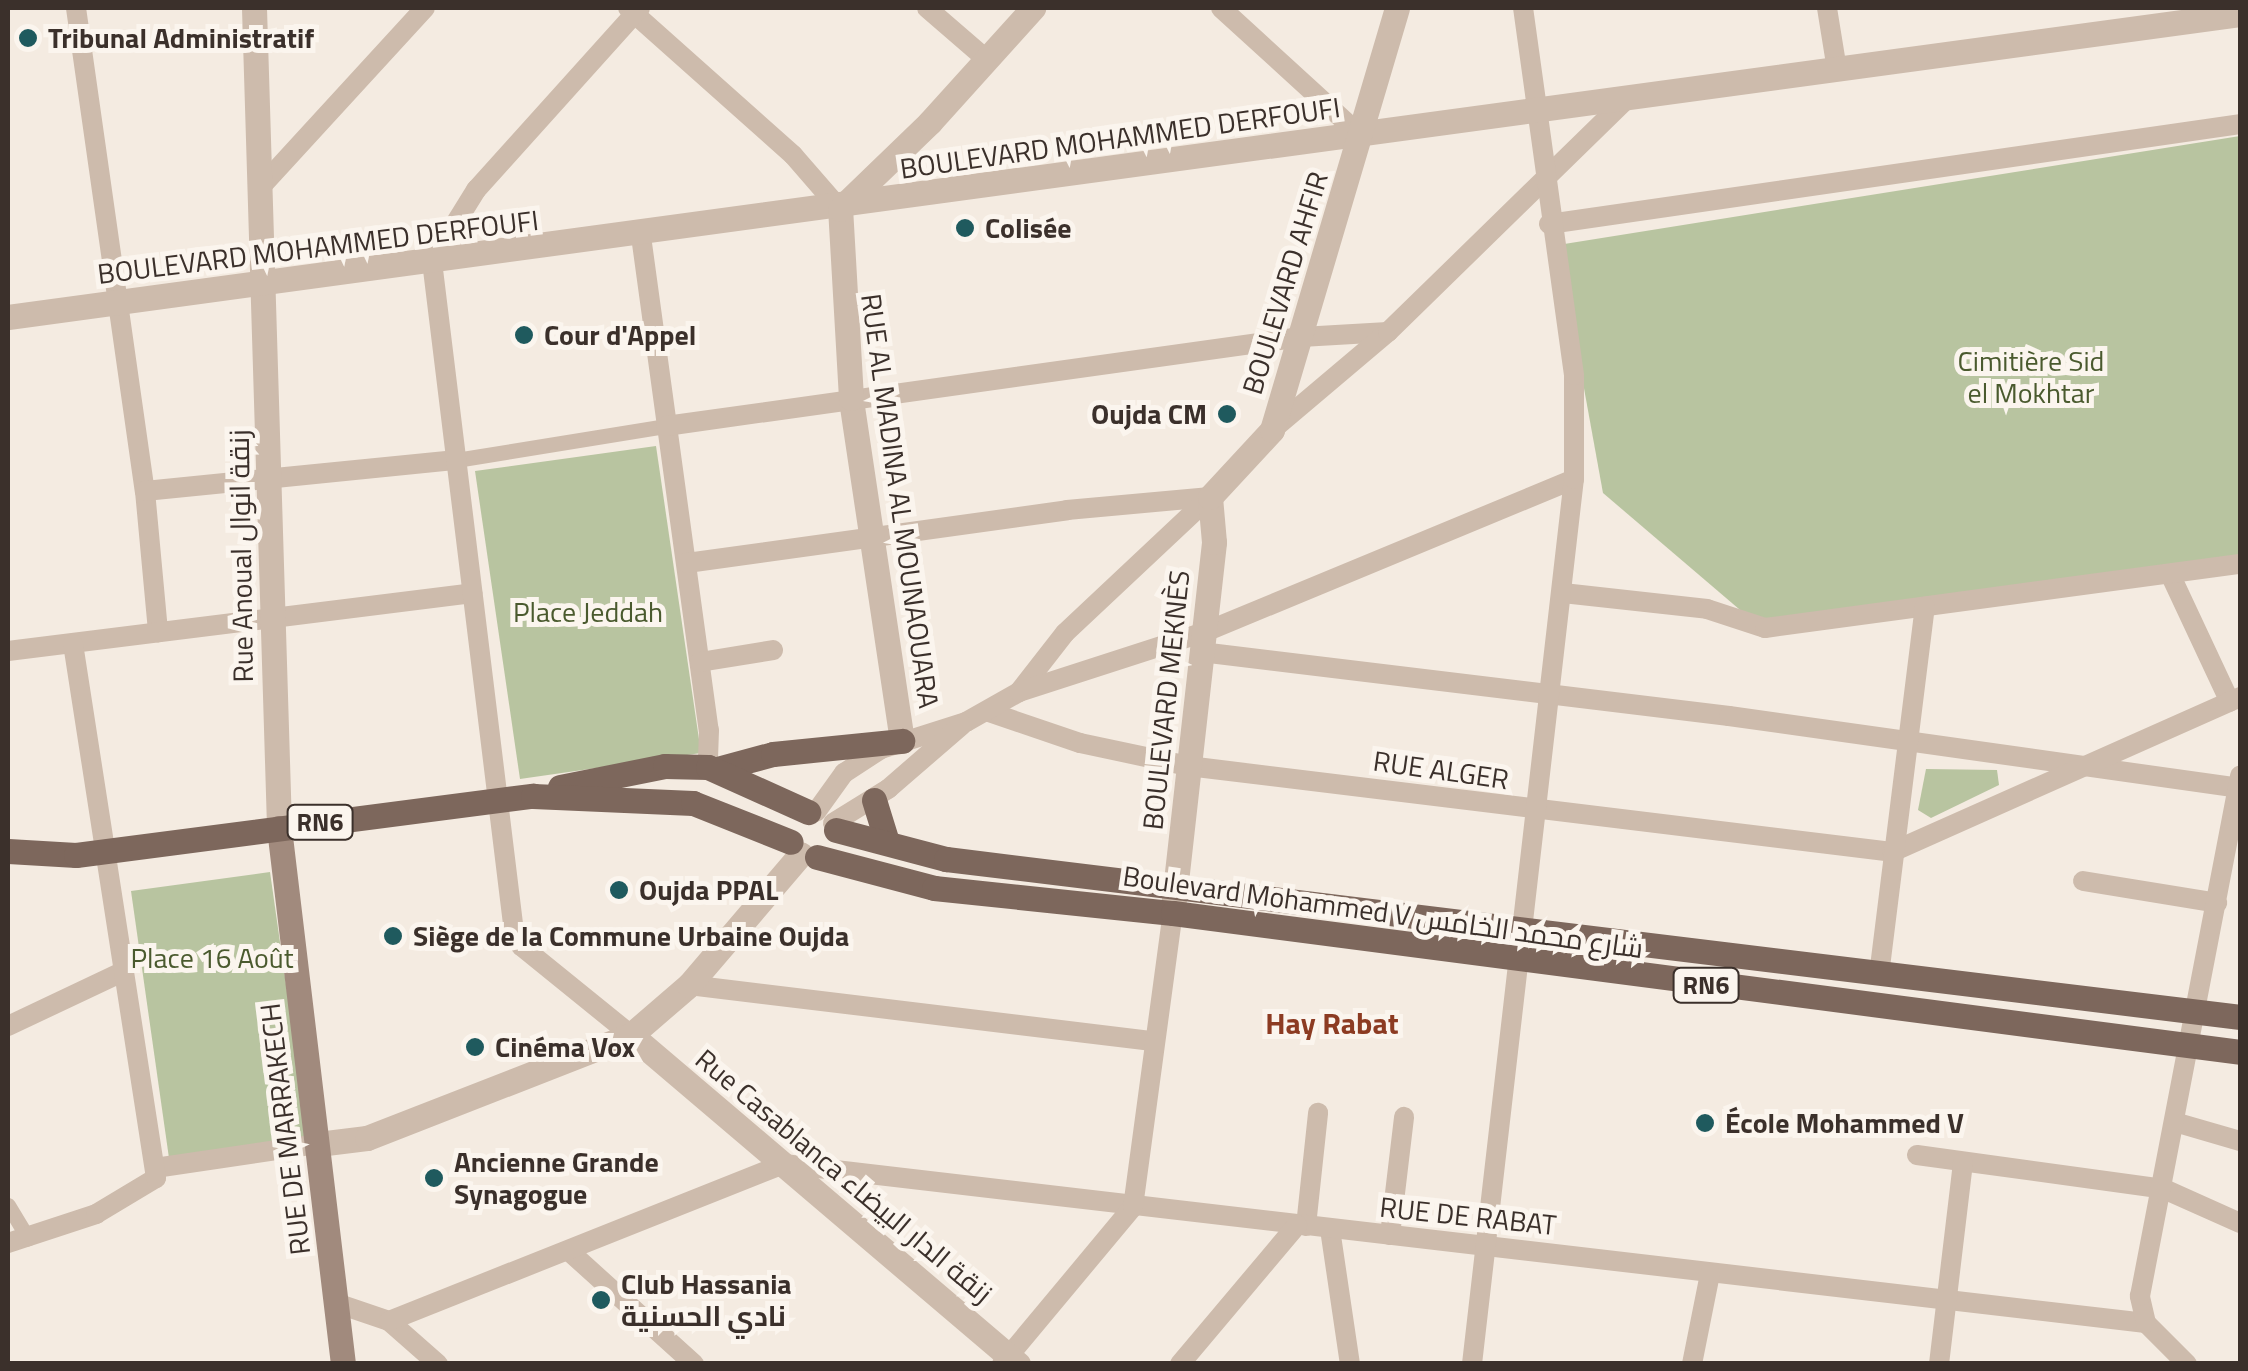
<!DOCTYPE html>
<html>
<head>
<meta charset="utf-8">
<style>
	body { margin:0 }
	#map { position:relative; width:2248px; height:1371px; overflow:hidden; background:#f4ebe1; font-family:"Titillium Web",Cairo,sans-serif }
	div>[style] { position:absolute }
	.green>* { inset:0; background:#b8c4a0 }
	.pedestrian>* { height:15px; margin:-7.5px; padding:0 7.5px; transform-origin:7.5px; border-radius:7.5px; background:#cdbbac }
	.minor>* { height:20px; margin:-10px; padding:0 10px; transform-origin:10px; border-radius:10px; background:#cdbbac }
	.tertiary>* { height:25px; margin:-12.5px; padding:0 12.5px; transform-origin:12.5px; border-radius:12.5px; background:#cdbbac }
	.secondary>* { height:25px; margin:-12.5px; padding:0 12.5px; transform-origin:12.5px; border-radius:12.5px; background:#a18a7d }
	.primary>* { height:25px; margin:-12.5px; padding:0 12.5px; transform-origin:12.5px; border-radius:12.5px; background:#7d675c }
	.dots>* { width:28px; height:28px; translate:-50% -50%; box-sizing:border-box; border:5px solid #fbf5ee; border-radius:50% }
	span { translate:-50% -50%; white-space:nowrap; text-align:center; line-height:1.15; -webkit-text-stroke:10px #fbf5ee; paint-order:stroke }
	.shield-label span { padding:2px 8px; background:#fbf5ee; border:2px solid; border-radius:8px; -webkit-text-stroke-width:0 }
	.shield-label { font-size:25px; color:#3b302b; font-weight:700 }
	.poi-label { font-size:28px; color:#3b302b; font-weight:700 }
	.left { translate:0 -50%; text-align:left }
	.right { translate:-100% -50%; text-align:right }
	.street-label { font-size:28px; color:#3b302b }
	.park-label { font-size:28px; color:#4a5a2e }
	.neighbourhood-label { font-size:30px; color:#8c3b22; font-weight:700 }
	.frame { position:absolute; inset:0; border:10px solid #3b302b; pointer-events:none }
</style>
</head>
<body>
<div id="map">
	<div class="green">
		<div style="clip-path:polygon(2240px 136px,2240px 557px,1753px 621px,1603px 493px,1558px 245px)"></div>
		<div style="clip-path:polygon(656px 446px,701px 753px,520px 779px,475px 471px)"></div>
		<div style="clip-path:polygon(1926px 769px,1997px 770px,1999px 785px,1931px 818px,1918px 810px)"></div>
		<div style="clip-path:polygon(270px 872px,308px 1139px,169px 1158px,131px 891px)"></div>
	</div>
	<div class="pedestrian">
		<div style="left:456px;top:460px;width:213px;rotate:-9.2deg"></div>
		<div style="left:8px;top:1205px;width:39px;rotate:59deg"></div>
	</div>
	<div class="minor">
		<div style="left:76px;top:8px;width:488px;rotate:81.9deg"></div>
		<div style="left:145px;top:491px;width:142px;rotate:84.7deg"></div>
		<div style="left:628px;top:8px;width:221px;rotate:41.7deg"></div>
		<div style="left:793px;top:155px;width:72px;rotate:49deg"></div>
		<div style="left:927px;top:8px;width:78px;rotate:40.8deg"></div>
		<div style="left:1221px;top:8px;width:187px;rotate:42.4deg"></div>
		<div style="left:1827px;top:8px;width:63px;rotate:80.8deg"></div>
		<div style="left:258px;top:190px;width:247px;rotate:-47.5deg"></div>
		<div style="left:1549px;top:224px;width:698px;rotate:-8.23deg"></div>
		<div style="left:641px;top:236px;width:499px;rotate:82.2deg"></div>
		<div style="left:709px;top:730px;width:37px;rotate:92deg"></div>
		<div style="left:666px;top:426px;width:641px;rotate:-7.98deg"></div>
		<div style="left:1301px;top:337px;width:87px;rotate:-3.3deg"></div>
		<div style="left:1272px;top:430px;width:152px;rotate:-40.2deg"></div>
		<div style="left:1388px;top:332px;width:338px;rotate:-44.3deg"></div>
		<div style="left:145px;top:491px;width:313px;rotate:-5.7deg"></div>
		<div style="left:687px;top:563px;width:384px;rotate:-7.9deg"></div>
		<div style="left:1067px;top:510px;width:144px;rotate:-5.2deg"></div>
		<div style="left:2170px;top:574px;width:141px;rotate:64.9deg"></div>
		<div style="left:1563px;top:593px;width:145px;rotate:6.3deg"></div>
		<div style="left:1707px;top:609px;width:61px;rotate:18.1deg"></div>
		<div style="left:1765px;top:628px;width:479px;rotate:-7.7deg"></div>
		<div style="left:8px;top:651px;width:468px;rotate:-7.1deg"></div>
		<div style="left:1201px;top:652px;width:532px;rotate:6.91deg"></div>
		<div style="left:1729px;top:716px;width:516px;rotate:8.02deg"></div>
		<div style="left:700px;top:662px;width:74px;rotate:-9.3deg"></div>
		<div style="left:1019px;top:692px;width:75px;rotate:-52.1deg"></div>
		<div style="left:1065px;top:633px;width:199px;rotate:-43.2deg"></div>
		<div style="left:989px;top:712px;width:96px;rotate:18.8deg"></div>
		<div style="left:1080px;top:743px;width:110px;rotate:12deg"></div>
		<div style="left:1188px;top:766px;width:709px;rotate:6.96deg"></div>
		<div style="left:1892px;top:852px;width:381px;rotate:-24deg"></div>
		<div style="left:816px;top:812px;width:48px;rotate:-54.3deg"></div>
		<div style="left:844px;top:773px;width:44px;rotate:-33deg"></div>
		<div style="left:881px;top:749px;width:89px;rotate:-17.6deg"></div>
		<div style="left:966px;top:722px;width:61px;rotate:-29.5deg"></div>
		<div style="left:1019px;top:692px;width:195px;rotate:-17.9deg"></div>
		<div style="left:1205px;top:632px;width:399px;rotate:-22.5deg"></div>
		<div style="left:833px;top:823px;width:65px;rotate:-31.7deg"></div>
		<div style="left:888px;top:789px;width:98px;rotate:-40.9deg"></div>
		<div style="left:2083px;top:881px;width:136px;rotate:9.3deg"></div>
		<div style="left:1879px;top:975px;width:371px;rotate:-82.9deg"></div>
		<div style="left:689px;top:985px;width:469px;rotate:6.9deg"></div>
		<div style="left:8px;top:1026px;width:126px;rotate:-25.3deg"></div>
		<div style="left:631px;top:1035px;width:141px;rotate:-141deg"></div>
		<div style="left:521px;top:946px;width:16px;rotate:-117deg"></div>
		<div style="left:514px;top:932px;width:676px;rotate:-96.97deg"></div>
		<div style="left:432px;top:261px;width:84px;rotate:-58.2deg"></div>
		<div style="left:476px;top:190px;width:245px;rotate:-48deg"></div>
		<div style="left:2178px;top:1123px;width:65px;rotate:16.2deg"></div>
		<div style="left:1917px;top:1155px;width:249px;rotate:7.8deg"></div>
		<div style="left:2164px;top:1189px;width:83px;rotate:24.1deg"></div>
		<div style="left:155px;top:1168px;width:165px;rotate:-8.4deg"></div>
		<div style="left:1306px;top:1226px;width:114px;rotate:-83.9deg"></div>
		<div style="left:1330px;top:1229px;width:136px;rotate:81.6deg"></div>
		<div style="left:1390px;top:1235px;width:119px;rotate:-83.2deg"></div>
		<div style="left:8px;top:1243px;width:93px;rotate:-18.2deg"></div>
		<div style="left:96px;top:1214px;width:70px;rotate:-31deg"></div>
		<div style="left:156px;top:1178px;width:540px;rotate:-98.83deg"></div>
		<div style="left:570px;top:1252px;width:167px;rotate:42.1deg"></div>
		<div style="left:336px;top:1303px;width:56px;rotate:18.8deg"></div>
		<div style="left:389px;top:1321px;width:65px;rotate:41.3deg"></div>
		<div style="left:389px;top:1321px;width:425px;rotate:-21.7deg"></div>
		<div style="left:784px;top:1164px;width:1371px;rotate:6.66deg"></div>
		<div style="left:1002px;top:1364px;width:204px;rotate:-50.2deg"></div>
		<div style="left:1133px;top:1207px;width:297px;rotate:-82.3deg"></div>
		<div style="left:1180px;top:1364px;width:182px;rotate:-49.9deg"></div>
		<div style="left:1472px;top:1364px;width:891px;rotate:-83.43deg"></div>
		<div style="left:1574px;top:479px;width:104px;rotate:-90deg"></div>
		<div style="left:1574px;top:375px;width:371px;rotate:-97.9deg"></div>
		<div style="left:1692px;top:1364px;width:92px;rotate:-78.7deg"></div>
		<div style="left:1939px;top:1364px;width:203px;rotate:-83.2deg"></div>
		<div style="left:2187px;top:1364px;width:58px;rotate:-135deg"></div>
		<div style="left:2146px;top:1323px;width:28px;rotate:-103deg"></div>
		<div style="left:2140px;top:1296px;width:530px;rotate:-79.11deg"></div>
	</div>
	<div class="tertiary">
		<div style="left:254px;top:8px;width:820px;rotate:88.25deg"></div>
		<div style="left:8px;top:317px;width:2252px;rotate:-7.73deg"></div>
		<div style="left:902px;top:741px;width:347px;rotate:-98.5deg"></div>
		<div style="left:851px;top:398px;width:189px;rotate:-93.3deg"></div>
		<div style="left:840px;top:209px;width:125px;rotate:-44deg"></div>
		<div style="left:930px;top:122px;width:154px;rotate:-47.9deg"></div>
		<div style="left:1173px;top:908px;width:368px;rotate:-83.6deg"></div>
		<div style="left:1214px;top:542px;width:45px;rotate:-95.1deg"></div>
		<div style="left:1210px;top:497px;width:91px;rotate:-47.2deg"></div>
		<div style="left:1272px;top:430px;width:440px;rotate:-73.5deg"></div>
		<div style="left:631px;top:1035px;width:508px;rotate:40.37deg"></div>
		<div style="left:318px;top:1144px;width:49px;rotate:-7deg"></div>
		<div style="left:367px;top:1138px;width:283px;rotate:-21.3deg"></div>
		<div style="left:631px;top:1035px;width:77px;rotate:-40.8deg"></div>
		<div style="left:689px;top:985px;width:172px;rotate:-49.5deg"></div>
	</div>
	<div class="secondary">
		<div style="left:279px;top:828px;width:540px;rotate:83.19deg"></div>
	</div>
	<div class="primary">
		<div style="left:717px;top:769px;width:58px;rotate:-15deg"></div>
		<div style="left:773px;top:754px;width:130px;rotate:-5.8deg"></div>
		<div style="left:560px;top:787px;width:107px;rotate:-11.3deg"></div>
		<div style="left:665px;top:766px;width:43px;rotate:1.3deg"></div>
		<div style="left:708px;top:767px;width:110px;rotate:24.2deg"></div>
		<div style="left:874px;top:800px;width:44px;rotate:72.8deg"></div>
		<div style="left:836px;top:830px;width:114px;rotate:14.8deg"></div>
		<div style="left:946px;top:859px;width:1304px;rotate:6.96deg"></div>
		<div style="left:8px;top:851px;width:68px;rotate:3.4deg"></div>
		<div style="left:76px;top:855px;width:461px;rotate:-7.4deg"></div>
		<div style="left:533px;top:796px;width:160px;rotate:2.5deg"></div>
		<div style="left:693px;top:803px;width:105px;rotate:21.7deg"></div>
		<div style="left:817px;top:857px;width:121px;rotate:14.8deg"></div>
		<div style="left:934px;top:888px;width:240px;rotate:6deg"></div>
		<div style="left:1173px;top:913px;width:1076px;rotate:7.42deg"></div>
	</div>
	<div class="dots">
		<div style="left:28px;top:38px;background:#1f5a5e"></div>
		<div style="left:965px;top:228px;background:#1f5a5e"></div>
		<div style="left:524px;top:335px;background:#1f5a5e"></div>
		<div style="left:1227px;top:414px;background:#1f5a5e"></div>
		<div style="left:619px;top:890px;background:#1f5a5e"></div>
		<div style="left:393px;top:936px;background:#1f5a5e"></div>
		<div style="left:475px;top:1047px;background:#1f5a5e"></div>
		<div style="left:1705px;top:1123px;background:#1f5a5e"></div>
		<div style="left:434px;top:1178px;background:#1f5a5e"></div>
		<div style="left:601px;top:1300px;background:#1f5a5e"></div>
	</div>
	<div class="shield-label">
		<span style="left:320px;top:822px">RN6</span>
		<span style="left:1706px;top:985px">RN6</span>
	</div>
	<div class="poi-label">
		<span class="left" style="left:48px;top:38px">Tribunal Administratif</span>
		<span class="left" style="left:985px;top:228px">Colisée</span>
		<span class="left" style="left:544px;top:335px">Cour d'Appel</span>
		<span class="right" style="left:1207px;top:414px">Oujda CM</span>
		<span class="left" style="left:639px;top:890px">Oujda PPAL</span>
		<span class="left" style="left:413px;top:936px">Siège de la Commune Urbaine Oujda</span>
		<span class="left" style="left:495px;top:1047px">Cinéma Vox</span>
		<span class="left" style="left:1725px;top:1123px">École Mohammed V</span>
		<span class="left" style="left:454px;top:1178px">Ancienne Grande<br>Synagogue</span>
		<span class="left" style="left:621px;top:1300px">Club Hassania<br>نادي الحسنية</span>
	</div>
	<div class="street-label">
		<span style="left:1120px;top:138px;rotate:-8deg">BOULEVARD MOHAMMED DERFOUFI</span>
		<span style="left:318px;top:247px;rotate:-7deg">BOULEVARD MOHAMMED DERFOUFI</span>
		<span style="left:1285px;top:283px;rotate:-73deg">BOULEVARD AHFIR</span>
		<span style="left:900px;top:501px;rotate:82deg">RUE AL MADINA AL MOUNAOUARA</span>
		<span style="left:241px;top:556px;rotate:-91deg">Rue Anoual زنقة انوال</span>
		<span style="left:1166px;top:700px;rotate:-84deg">BOULEVARD MEKNÈS</span>
		<span style="left:1441px;top:770px;rotate:8deg">RUE ALGER</span>
		<span style="left:1383px;top:912px;rotate:8deg">Boulevard Mohammed V شارع محمد الخامس</span>
		<span style="left:285px;top:1129px;rotate:-97deg">RUE DE MARRAKECH</span>
		<span style="left:844px;top:1176px;rotate:40deg">Rue Casablanca زنقة الدار البيضاء</span>
		<span style="left:1468px;top:1216px;rotate:6deg">RUE DE RABAT</span>
	</div>
	<div class="park-label">
		<span style="left:2031px;top:377px">Cimitière Sid<br>el Mokhtar</span>
		<span style="left:588px;top:612px">Place Jeddah</span>
		<span style="left:212px;top:958px">Place 16 Août</span>
	</div>
	<div class="neighbourhood-label">
		<span style="left:1332px;top:1023px">Hay Rabat</span>
	</div>
	<div class="frame"></div>
</div>
</body>
</html>
